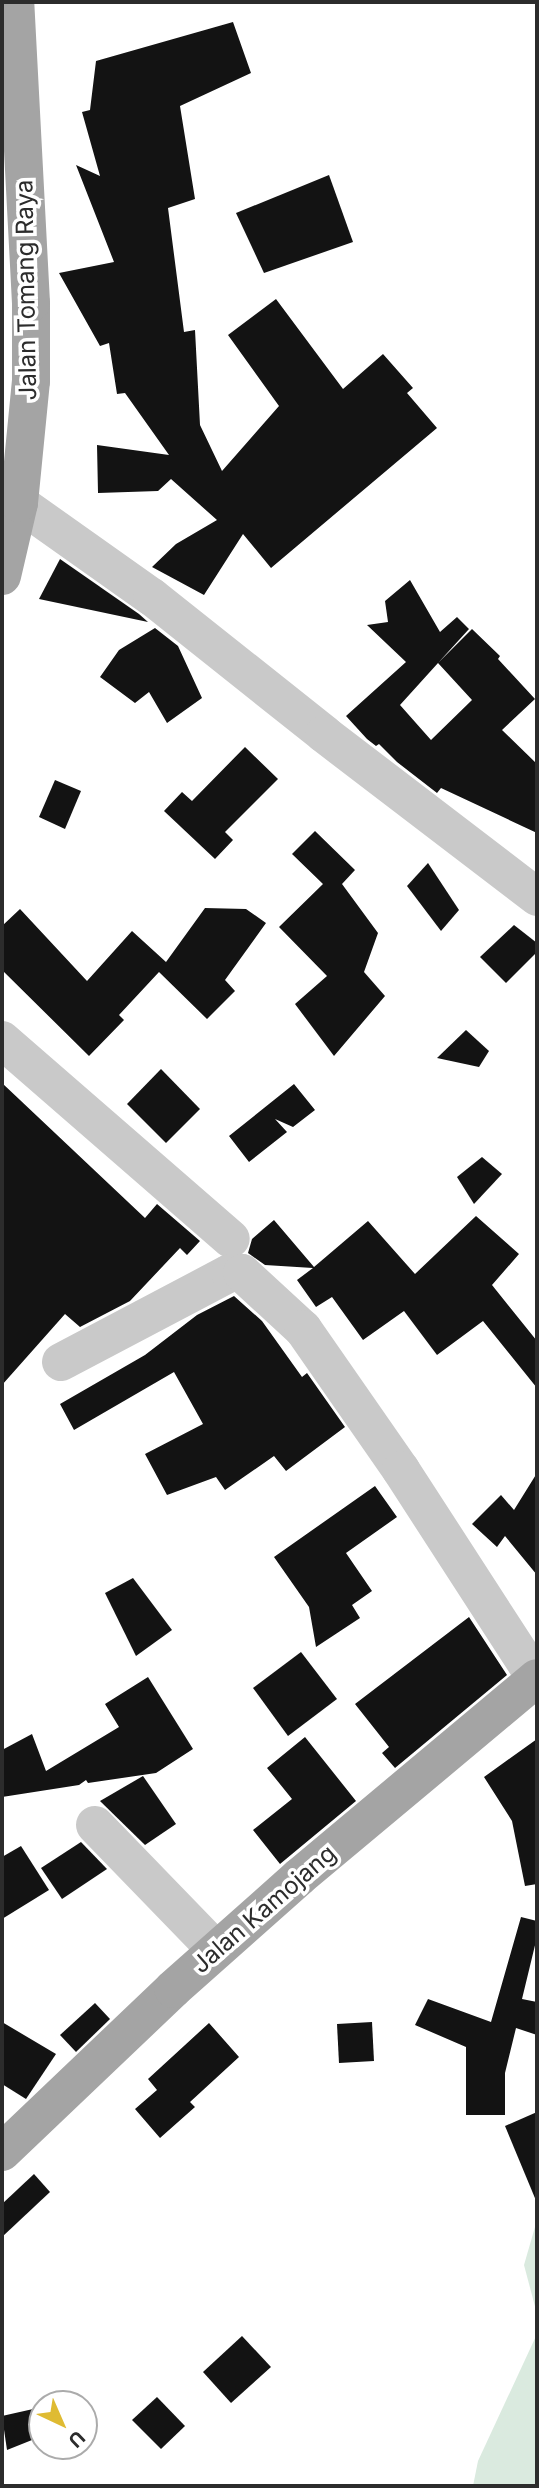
<!DOCTYPE html>
<html>
<head>
<meta charset="utf-8">
<style>
	body { margin:0 }
	#map { position:relative; width:539px; height:2488px; overflow:hidden; background:#fff; font-family:Inter,sans-serif }
	div>[style] { position:absolute }
	.green>* { inset:0; background:#daeadf }
	.building>* { inset:0; background:#131313 }
	.minor>* { height:38px; margin:-19px; padding:0 19px; transform-origin:19px; border-radius:19px; background:#c9c9c9 }
	.major>* { height:38px; margin:-19px; padding:0 19px; transform-origin:19px; border-radius:19px; background:#a4a4a4 }
	span { translate:-50% -50%; white-space:nowrap; text-align:center; line-height:1.15; -webkit-text-stroke:7px #fff; paint-order:stroke }
	.street-label { font-size:24px; color:#2c2c2c }
	.frame { position:absolute; inset:0; border:4px solid #2c2c2c; pointer-events:none }
	.north { position:absolute; left:28px; top:2390px; width:70px; height:70px; box-sizing:border-box; background:#fff; border:2px solid #ababab; border-radius:50%; rotate:136deg; font-size:19px; font-weight:700; line-height:28px; text-align:center; color:#2c2c2c }
	.north::after { content:''; display:block; margin:auto; width:24px; height:32px; background:#dfbb33; clip-path:polygon(50% 0,100% 100%,50% 72%,0 100%) }
</style>
</head>
<body>
<div id="map">
	<div class="green">
		<div style="clip-path:polygon(537px 2220px,537px 2314px,524px 2265px)"></div>
		<div style="clip-path:polygon(537px 2334px,537px 2486px,473px 2486px,478px 2461px)"></div>
	</div>
	<div class="building">
		<div style="clip-path:polygon(233px 22px,251px 73px,180px 106px,195px 199px,168px 208px,184px 332px,195px 330px,200px 425px,222px 471px,279px 406px,228px 335px,276px 299px,343px 389px,383px 354px,413px 388px,407px 393px,437px 428px,271px 568px,243px 534px,204px 595px,152px 567px,176px 544px,217px 520px,171px 479px,158px 491px,98px 493px,97px 445px,169px 455px,125px 393px,117px 394px,109px 343px,100px 346px,59px 273px,114px 262px,76px 165px,100px 176px,82px 112px,90px 110px,96px 61px)"></div>
		<div style="clip-path:polygon(329px 175px,353px 242px,264px 273px,236px 213px)"></div>
		<div style="clip-path:polygon(60px 559px,139px 614px,148px 622px,39px 599px)"></div>
		<div style="clip-path:polygon(evenodd,410px 580px,440px 632px,457px 617px,469px 629px,438px 663px,472px 629px,500px 656px,498px 659px,535px 699px,502px 730px,537px 764px,537px 833px,441px 788px,437px 793px,397px 762px,379px 744px,376px 746px,367px 739px,346px 716px,406px 662px,367px 625px,388px 622px,385px 601px,410px 580px,438px 663px,472px 700px,431px 740px,400px 705px,438px 663px)"></div>
		<div style="clip-path:polygon(155px 628px,178px 646px,202px 698px,167px 723px,149px 692px,135px 703px,100px 677px,119px 650px)"></div>
		<div style="clip-path:polygon(245px 747px,278px 779px,225px 832px,233px 840px,215px 859px,164px 811px,182px 792px,192px 801px)"></div>
		<div style="clip-path:polygon(55px 780px,81px 791px,65px 829px,39px 817px)"></div>
		<div style="clip-path:polygon(315px 831px,355px 870px,342px 884px,378px 933px,364px 972px,385px 996px,334px 1056px,295px 1004px,327px 976px,279px 927px,323px 884px,292px 854px)"></div>
		<div style="clip-path:polygon(428px 863px,459px 910px,441px 931px,407px 886px)"></div>
		<div style="clip-path:polygon(205px 908px,246px 909px,266px 923px,225px 980px,235px 991px,207px 1019px,159px 972px,119px 1015px,124px 1020px,89px 1056px,2px 970px,2px 926px,20px 909px,87px 981px,132px 931px,166px 962px)"></div>
		<div style="clip-path:polygon(514px 925px,537px 943px,537px 952px,506px 983px,480px 957px)"></div>
		<div style="clip-path:polygon(466px 1030px,489px 1051px,479px 1067px,437px 1058px)"></div>
		<div style="clip-path:polygon(161px 1069px,200px 1109px,166px 1143px,127px 1104px)"></div>
		<div style="clip-path:polygon(2px 1083px,145px 1218px,157px 1204px,200px 1241px,187px 1255px,180px 1248px,130px 1301px,80px 1327px,65px 1314px,2px 1385px)"></div>
		<div style="clip-path:polygon(294px 1084px,315px 1110px,293px 1127px,275px 1119px,287px 1132px,249px 1162px,229px 1136px)"></div>
		<div style="clip-path:polygon(482px 1157px,502px 1174px,474px 1204px,457px 1177px)"></div>
		<div style="clip-path:polygon(476px 1216px,519px 1254px,492px 1285px,537px 1341px,537px 1388px,483px 1321px,437px 1355px,404px 1311px,363px 1340px,332px 1297px,316px 1307px,297px 1280px,313px 1268px,265px 1265px,248px 1253px,252px 1239px,274px 1220px,314px 1267px,368px 1221px,415px 1274px)"></div>
		<div style="clip-path:polygon(234px 1296px,262px 1321px,302px 1377px,307px 1373px,345px 1427px,286px 1471px,274px 1456px,225px 1490px,216px 1477px,167px 1495px,145px 1454px,203px 1424px,174px 1372px,74px 1430px,60px 1404px,145px 1355px,197px 1315px)"></div>
		<div style="clip-path:polygon(537px 1473px,537px 1575px,505px 1536px,497px 1547px,472px 1524px,501px 1495px,514px 1510px)"></div>
		<div style="clip-path:polygon(375px 1486px,397px 1517px,346px 1553px,372px 1591px,352px 1605px,360px 1618px,316px 1647px,309px 1607px,274px 1557px)"></div>
		<div style="clip-path:polygon(133px 1578px,172px 1630px,136px 1656px,105px 1593px)"></div>
		<div style="clip-path:polygon(469px 1617px,507px 1675px,395px 1768px,382px 1753px,389px 1747px,355px 1704px)"></div>
		<div style="clip-path:polygon(301px 1652px,337px 1699px,288px 1736px,253px 1688px)"></div>
		<div style="clip-path:polygon(148px 1677px,193px 1749px,156px 1773px,88px 1783px,86px 1780px,79px 1785px,2px 1797px,2px 1750px,32px 1734px,46px 1771px,119px 1727px,105px 1704px)"></div>
		<div style="clip-path:polygon(305px 1737px,356px 1801px,280px 1864px,253px 1830px,292px 1799px,267px 1768px)"></div>
		<div style="clip-path:polygon(537px 1739px,537px 1884px,525px 1886px,512px 1821px,484px 1777px)"></div>
		<div style="clip-path:polygon(143px 1776px,176px 1824px,145px 1845px,100px 1801px)"></div>
		<div style="clip-path:polygon(81px 1842px,107px 1869px,62px 1899px,41px 1868px)"></div>
		<div style="clip-path:polygon(21px 1846px,49px 1890px,2px 1919px,2px 1857px)"></div>
		<div style="clip-path:polygon(521px 1917px,537px 1921px,537px 1937px,522px 1999px,537px 2002px,537px 2035px,516px 2028px,505px 2073px,505px 2115px,466px 2115px,466px 2047px,415px 2025px,428px 1999px,491px 2022px)"></div>
		<div style="clip-path:polygon(95px 2003px,110px 2019px,76px 2052px,60px 2035px)"></div>
		<div style="clip-path:polygon(2px 2022px,56px 2054px,26px 2099px,2px 2084px)"></div>
		<div style="clip-path:polygon(372px 2022px,374px 2061px,339px 2063px,337px 2024px)"></div>
		<div style="clip-path:polygon(209px 2023px,239px 2057px,190px 2102px,195px 2107px,160px 2138px,135px 2109px,157px 2090px,148px 2079px)"></div>
		<div style="clip-path:polygon(537px 2112px,537px 2203px,505px 2126px)"></div>
		<div style="clip-path:polygon(34px 2174px,50px 2192px,2px 2237px,2px 2204px)"></div>
		<div style="clip-path:polygon(242px 2336px,271px 2367px,231px 2403px,203px 2372px)"></div>
		<div style="clip-path:polygon(157px 2397px,185px 2426px,161px 2449px,132px 2420px)"></div>
		<div style="clip-path:polygon(42px 2407px,42px 2436px,7px 2450px,2px 2416px)"></div>
	</div>
	<div class="minor">
		<div style="left:19px;top:503px;width:163px;rotate:35.3deg"></div>
		<div style="left:152px;top:597px;width:220px;rotate:38.5deg"></div>
		<div style="left:324px;top:734px;width:268px;rotate:37.4deg"></div>
		<div style="left:2px;top:1040px;width:303px;rotate:41deg"></div>
		<div style="left:61px;top:1362px;width:191px;rotate:-27.8deg"></div>
		<div style="left:230px;top:1273px;width:12px"></div>
		<div style="left:242px;top:1273px;width:83px;rotate:42.6deg"></div>
		<div style="left:303px;top:1329px;width:172px;rotate:55.2deg"></div>
		<div style="left:401px;top:1470px;width:249px;rotate:57.1deg"></div>
		<div style="left:95px;top:1825px;width:174px;rotate:45.9deg"></div>
	</div>
	<div class="major">
		<div style="left:2px;top:576px;width:75px;rotate:-76.9deg"></div>
		<div style="left:19px;top:503px;width:123px;rotate:-84.4deg"></div>
		<div style="left:31px;top:381px;width:78px;rotate:-90deg"></div>
		<div style="left:31px;top:303px;width:301px;rotate:-93deg"></div>
		<div style="left:2px;top:2152px;width:236px;rotate:-43.6deg"></div>
		<div style="left:173px;top:1989px;width:169px;rotate:-41.6deg"></div>
		<div style="left:299px;top:1877px;width:310px;rotate:-39.9deg"></div>
	</div>
	<div class="street-label">
		<span style="left:26px;top:290px;rotate:-91deg">Jalan Tomang Raya</span>
		<span style="left:264px;top:1909px;rotate:-41deg">Jalan Kamojang</span>
	</div>
	<div class="frame"></div>
	<div class="north">U</div>
</div>
</body>
</html>
